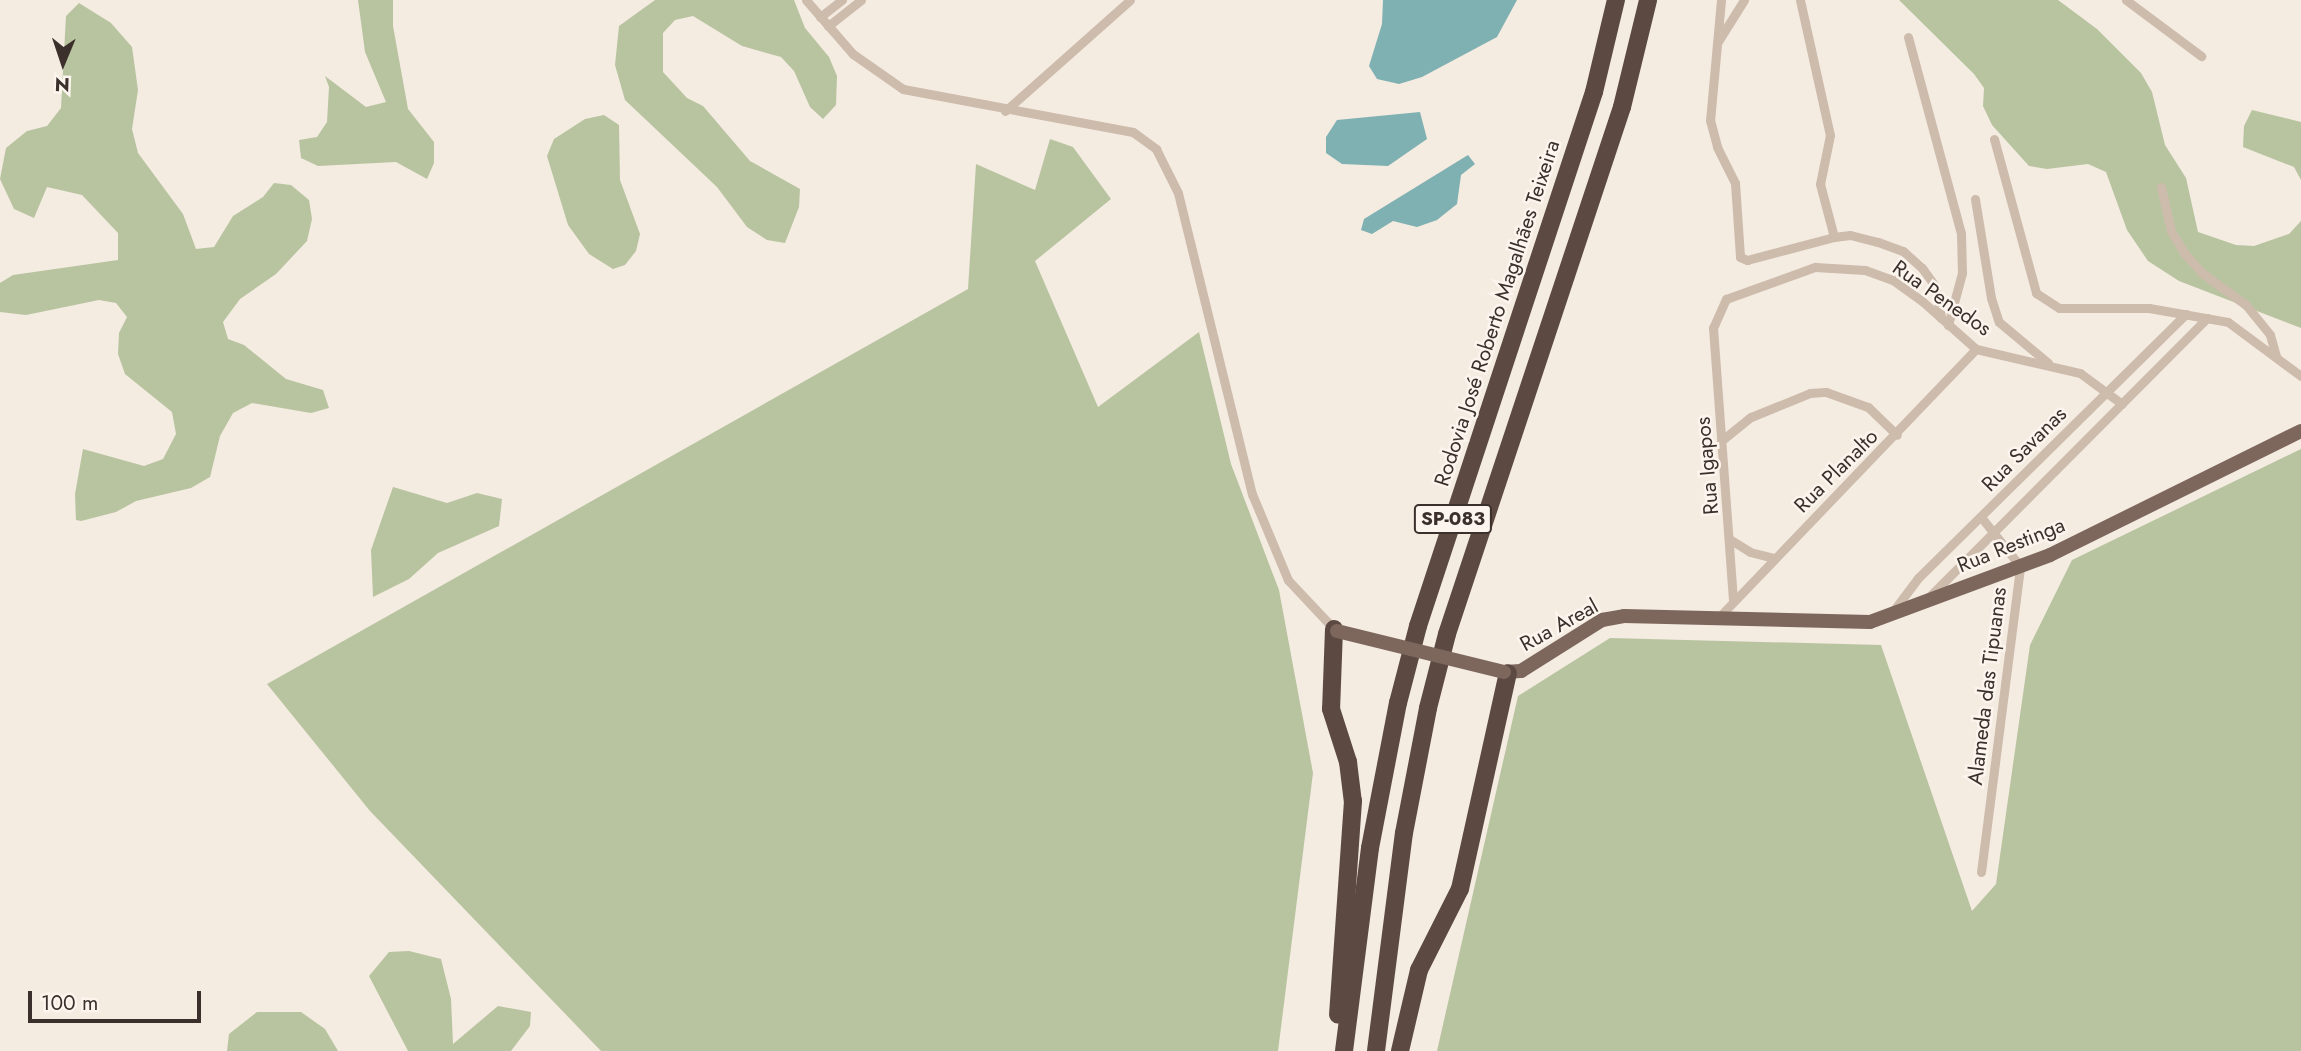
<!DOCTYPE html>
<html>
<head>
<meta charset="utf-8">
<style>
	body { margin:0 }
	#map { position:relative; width:2301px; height:1051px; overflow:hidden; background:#f4ebe1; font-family:Jost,sans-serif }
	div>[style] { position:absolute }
	.green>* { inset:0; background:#b8c4a0 }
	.water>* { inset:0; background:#7fb0b2 }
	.street>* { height:9px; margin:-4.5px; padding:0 4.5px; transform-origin:4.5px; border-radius:4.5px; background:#cdbbac }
	.primary>* { height:14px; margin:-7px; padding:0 7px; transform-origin:7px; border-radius:7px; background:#7d675c }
	.highway>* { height:18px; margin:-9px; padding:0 9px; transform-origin:9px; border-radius:9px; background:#5c4a42 }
	.primary-bridge>* { height:14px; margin:-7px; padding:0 7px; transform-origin:7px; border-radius:7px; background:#7d675c }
	span { translate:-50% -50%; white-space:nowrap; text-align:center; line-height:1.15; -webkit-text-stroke:5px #fbf5ee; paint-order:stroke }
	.shield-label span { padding:2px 5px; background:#fbf5ee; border:2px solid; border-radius:5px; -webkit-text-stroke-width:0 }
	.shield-label { font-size:19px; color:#3b302b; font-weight:700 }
	.street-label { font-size:21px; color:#3b302b }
	.north { position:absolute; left:28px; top:28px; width:70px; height:70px; -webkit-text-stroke:5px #fbf5ee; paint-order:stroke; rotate:182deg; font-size:19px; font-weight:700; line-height:28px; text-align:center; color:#3b302b }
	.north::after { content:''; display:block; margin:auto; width:24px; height:32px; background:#3b302b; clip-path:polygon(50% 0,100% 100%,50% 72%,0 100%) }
	.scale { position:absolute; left:28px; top:991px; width:173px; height:32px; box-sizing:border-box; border:4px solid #3b302b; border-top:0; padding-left:9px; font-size:21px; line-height:24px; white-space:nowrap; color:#3b302b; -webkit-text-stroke:5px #fbf5ee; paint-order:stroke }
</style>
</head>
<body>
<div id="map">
	<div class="green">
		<div style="clip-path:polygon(358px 0,393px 0,393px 26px,408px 109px,434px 142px,434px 163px,427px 179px,396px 162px,318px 166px,301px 158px,299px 140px,317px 137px,327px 122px,329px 87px,325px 76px,366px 107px,386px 102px,365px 52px)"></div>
		<div style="clip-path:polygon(655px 0,794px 0,805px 28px,829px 57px,837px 76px,836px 105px,823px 119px,810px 107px,794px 71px,781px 57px,742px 46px,693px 16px,675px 20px,663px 33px,663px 72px,687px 98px,703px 106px,750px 161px,800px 189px,799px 207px,785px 243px,767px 240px,747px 227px,717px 187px,625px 100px,615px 65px,619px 26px)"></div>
		<div style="clip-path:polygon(1899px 0,2058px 0,2097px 29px,2141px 73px,2152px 92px,2165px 145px,2186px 178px,2198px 232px,2236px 245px,2254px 246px,2289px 234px,2301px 221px,2301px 328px,2179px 281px,2148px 261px,2127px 230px,2106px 172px,2088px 164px,2047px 169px,2029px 166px,1992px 125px,1983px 106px,1984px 88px,1974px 74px)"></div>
		<div style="clip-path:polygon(79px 3px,111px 23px,132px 47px,138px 90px,132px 129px,138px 153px,183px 214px,196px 249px,214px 247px,233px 216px,263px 197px,274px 183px,291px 185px,309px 200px,312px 219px,307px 241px,276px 274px,240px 299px,223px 322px,228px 339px,244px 345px,286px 379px,323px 390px,329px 408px,311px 413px,252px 403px,233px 413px,220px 436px,210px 477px,191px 488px,136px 501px,116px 512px,81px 521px,76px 520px,75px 494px,83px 449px,144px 466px,163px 459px,176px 434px,172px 412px,125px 374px,118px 354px,119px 333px,127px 317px,116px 303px,99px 300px,26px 315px,0 312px,0 283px,13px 275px,118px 260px,118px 233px,82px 195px,47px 187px,34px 218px,14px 209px,0 179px,6px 148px,27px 131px,47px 126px,61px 108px,66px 16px)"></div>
		<div style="clip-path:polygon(2252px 110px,2301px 122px,2301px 180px,2294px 167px,2243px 147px,2244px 126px)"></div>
		<div style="clip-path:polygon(604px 115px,619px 125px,620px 180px,640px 234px,636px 251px,625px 265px,613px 269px,589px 254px,568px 225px,547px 156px,554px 139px,585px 119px)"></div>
		<div style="clip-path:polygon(1050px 139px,1073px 147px,1111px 199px,1035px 261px,1098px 407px,1199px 332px,1231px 464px,1279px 590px,1313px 773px,1278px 1051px,601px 1051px,370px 811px,267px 684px,968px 289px,976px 164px,1035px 190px)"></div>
		<div style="clip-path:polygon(2301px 449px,2301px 1051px,1437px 1051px,1518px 696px,1610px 638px,1881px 645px,1972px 911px,1996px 884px,2030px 645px,2072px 560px)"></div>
		<div style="clip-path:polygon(393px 487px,447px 503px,477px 493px,502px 499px,499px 526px,438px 553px,409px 579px,373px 597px,371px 550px)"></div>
		<div style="clip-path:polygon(409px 951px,441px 959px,451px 999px,453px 1044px,498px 1006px,531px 1012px,530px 1026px,511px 1051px,408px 1051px,369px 976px,389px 952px)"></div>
		<div style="clip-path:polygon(257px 1012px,301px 1012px,325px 1029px,338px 1051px,227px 1051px,229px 1034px)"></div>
	</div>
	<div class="water">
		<div style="clip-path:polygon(1383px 0,1517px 0,1497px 37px,1422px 77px,1399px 84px,1377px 79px,1369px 66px,1382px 24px)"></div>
		<div style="clip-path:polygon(1420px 112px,1427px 139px,1388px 166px,1342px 164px,1326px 153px,1326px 137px,1337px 120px)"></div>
		<div style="clip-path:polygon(1468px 155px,1475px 164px,1461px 175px,1457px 204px,1437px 220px,1417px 227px,1393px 221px,1372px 234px,1361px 230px,1364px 219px)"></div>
	</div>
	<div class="street">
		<div style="left:806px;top:0;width:72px;rotate:49deg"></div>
		<div style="left:853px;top:54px;width:61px;rotate:35deg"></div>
		<div style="left:903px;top:89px;width:234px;rotate:10.6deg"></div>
		<div style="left:1133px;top:132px;width:29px;rotate:36deg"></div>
		<div style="left:1156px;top:149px;width:49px;rotate:63.4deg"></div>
		<div style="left:1178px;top:193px;width:310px;rotate:76.2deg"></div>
		<div style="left:1252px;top:494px;width:93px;rotate:67.3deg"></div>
		<div style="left:1288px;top:580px;width:67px;rotate:46.8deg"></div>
		<div style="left:1721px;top:0;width:121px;rotate:95.2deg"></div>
		<div style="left:1710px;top:120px;width:28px;rotate:75deg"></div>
		<div style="left:1717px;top:147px;width:40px;rotate:63.4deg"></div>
		<div style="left:1735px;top:183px;width:74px;rotate:86.1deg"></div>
		<div style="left:1740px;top:257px;width:8px;rotate:23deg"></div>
		<div style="left:1747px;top:260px;width:90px;rotate:-14.8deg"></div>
		<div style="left:1834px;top:237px;width:16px;rotate:-7deg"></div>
		<div style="left:1850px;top:235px;width:29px;rotate:14deg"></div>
		<div style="left:1878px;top:242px;width:27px;rotate:20deg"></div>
		<div style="left:1903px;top:251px;width:25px;rotate:42deg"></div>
		<div style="left:1922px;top:268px;width:22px;rotate:54deg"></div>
		<div style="left:1935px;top:286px;width:33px;rotate:79deg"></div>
		<div style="left:1800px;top:0;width:138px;rotate:77.5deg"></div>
		<div style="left:1830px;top:135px;width:50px;rotate:101.5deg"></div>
		<div style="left:1820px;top:184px;width:55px;rotate:75.2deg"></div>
		<div style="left:2126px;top:0;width:94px;rotate:36.7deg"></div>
		<div style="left:820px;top:17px;width:28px;rotate:-38deg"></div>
		<div style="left:828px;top:26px;width:42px;rotate:-38.2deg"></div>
		<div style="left:1908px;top:37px;width:203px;rotate:74.9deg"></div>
		<div style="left:1961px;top:233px;width:40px;rotate:88.6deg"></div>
		<div style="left:1962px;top:273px;width:54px;rotate:105.1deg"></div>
		<div style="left:1717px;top:43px;width:51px;rotate:-57.9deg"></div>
		<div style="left:1005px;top:111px;width:167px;rotate:-41.6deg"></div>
		<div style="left:1994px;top:139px;width:160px;rotate:74.7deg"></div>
		<div style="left:2036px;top:293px;width:27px;rotate:33deg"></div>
		<div style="left:2059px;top:308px;width:90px"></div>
		<div style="left:2149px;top:308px;width:80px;rotate:10deg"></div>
		<div style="left:2228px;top:322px;width:91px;rotate:36.5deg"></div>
		<div style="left:2161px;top:187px;width:45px;rotate:77.2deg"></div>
		<div style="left:2171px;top:231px;width:26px;rotate:59deg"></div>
		<div style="left:2184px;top:253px;width:27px;rotate:48deg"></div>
		<div style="left:2202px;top:273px;width:54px;rotate:36deg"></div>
		<div style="left:2246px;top:305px;width:38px;rotate:51deg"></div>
		<div style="left:2270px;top:335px;width:22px;rotate:74deg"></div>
		<div style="left:1975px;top:199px;width:100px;rotate:80.8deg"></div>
		<div style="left:1991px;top:298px;width:25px;rotate:72deg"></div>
		<div style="left:1999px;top:322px;width:64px;rotate:39.9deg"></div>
		<div style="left:1721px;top:441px;width:38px;rotate:-39deg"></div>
		<div style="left:1751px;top:417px;width:64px;rotate:-22.1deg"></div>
		<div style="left:1810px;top:393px;width:16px;rotate:-4deg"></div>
		<div style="left:1826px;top:392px;width:45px;rotate:19.7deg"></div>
		<div style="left:1868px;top:407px;width:40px;rotate:44deg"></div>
		<div style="left:1731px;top:540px;width:22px;rotate:32deg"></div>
		<div style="left:1750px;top:552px;width:25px;rotate:14deg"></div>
		<div style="left:1929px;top:597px;width:394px;rotate:-45.1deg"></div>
		<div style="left:1733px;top:600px;width:273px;rotate:-94.2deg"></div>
		<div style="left:1713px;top:328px;width:32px;rotate:-66deg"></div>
		<div style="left:1726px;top:299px;width:95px;rotate:-19.8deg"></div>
		<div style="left:1815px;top:267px;width:50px;rotate:3.4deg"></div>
		<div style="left:1865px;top:270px;width:30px;rotate:20deg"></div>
		<div style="left:1893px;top:280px;width:36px;rotate:36deg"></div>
		<div style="left:1922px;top:301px;width:72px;rotate:41.6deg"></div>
		<div style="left:1976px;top:349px;width:107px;rotate:13deg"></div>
		<div style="left:2080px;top:373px;width:52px;rotate:36.4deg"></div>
		<div style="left:1891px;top:614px;width:45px;rotate:-53.1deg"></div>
		<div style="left:1918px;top:578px;width:376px;rotate:-44.6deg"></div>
		<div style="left:1719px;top:617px;width:371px;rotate:-46.2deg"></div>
		<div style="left:1981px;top:872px;width:308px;rotate:-82.7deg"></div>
		<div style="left:2020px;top:566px;width:63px;rotate:-128.5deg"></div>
	</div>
	<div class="primary">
		<div style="left:1504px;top:672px;width:17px;rotate:-3deg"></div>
		<div style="left:1521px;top:671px;width:96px;rotate:-32.2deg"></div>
		<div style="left:1602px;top:620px;width:22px;rotate:-10deg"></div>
		<div style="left:1624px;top:616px;width:246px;rotate:1.4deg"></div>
		<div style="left:1870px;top:622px;width:192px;rotate:-20.4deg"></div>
		<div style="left:2050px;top:555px;width:280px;rotate:-26.3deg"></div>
	</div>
	<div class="highway">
		<div style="left:1334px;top:629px;width:80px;rotate:92.1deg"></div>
		<div style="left:1331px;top:709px;width:56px;rotate:72.2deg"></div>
		<div style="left:1348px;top:762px;width:39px;rotate:83deg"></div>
		<div style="left:1353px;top:801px;width:214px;rotate:94deg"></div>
		<div style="left:1344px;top:1051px;width:205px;rotate:-82.7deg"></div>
		<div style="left:1370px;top:848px;width:148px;rotate:-79.1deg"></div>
		<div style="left:1398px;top:703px;width:80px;rotate:-75.4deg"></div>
		<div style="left:1418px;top:626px;width:562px;rotate:-71.76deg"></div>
		<div style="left:1594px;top:92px;width:95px;rotate:-76.6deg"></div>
		<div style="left:1376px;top:1051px;width:220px;rotate:-82.7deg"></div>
		<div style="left:1404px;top:833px;width:127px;rotate:-79.1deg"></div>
		<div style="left:1428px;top:708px;width:76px;rotate:-75.6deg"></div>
		<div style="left:1447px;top:634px;width:555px;rotate:-71.63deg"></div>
		<div style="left:1622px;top:107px;width:110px;rotate:-76.3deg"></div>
		<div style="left:1400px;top:1051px;width:83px;rotate:-76.8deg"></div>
		<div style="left:1419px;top:970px;width:91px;rotate:-63.2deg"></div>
		<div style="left:1460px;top:889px;width:221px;rotate:-77.5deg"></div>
	</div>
	<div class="primary-bridge">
		<div style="left:1337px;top:631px;width:172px;rotate:13.8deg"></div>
	</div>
	<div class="shield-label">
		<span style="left:1453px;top:519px">SP-083</span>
	</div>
	<div class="street-label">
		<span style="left:1942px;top:298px;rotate:35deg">Rua Penedos</span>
		<span style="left:1497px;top:313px;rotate:-72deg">Rodovia José Roberto Magalhães Teixeira</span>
		<span style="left:2024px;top:449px;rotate:-45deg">Rua Savanas</span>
		<span style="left:1707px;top:466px;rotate:-95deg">Rua Igapos</span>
		<span style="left:1836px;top:471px;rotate:-45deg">Rua Planalto</span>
		<span style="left:2011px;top:545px;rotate:-22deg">Rua Restinga</span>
		<span style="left:1559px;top:625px;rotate:-29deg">Rua Areal</span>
		<span style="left:1987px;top:686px;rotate:-83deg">Alameda das Tipuanas</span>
	</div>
	<div class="north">N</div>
	<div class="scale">100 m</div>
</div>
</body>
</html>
